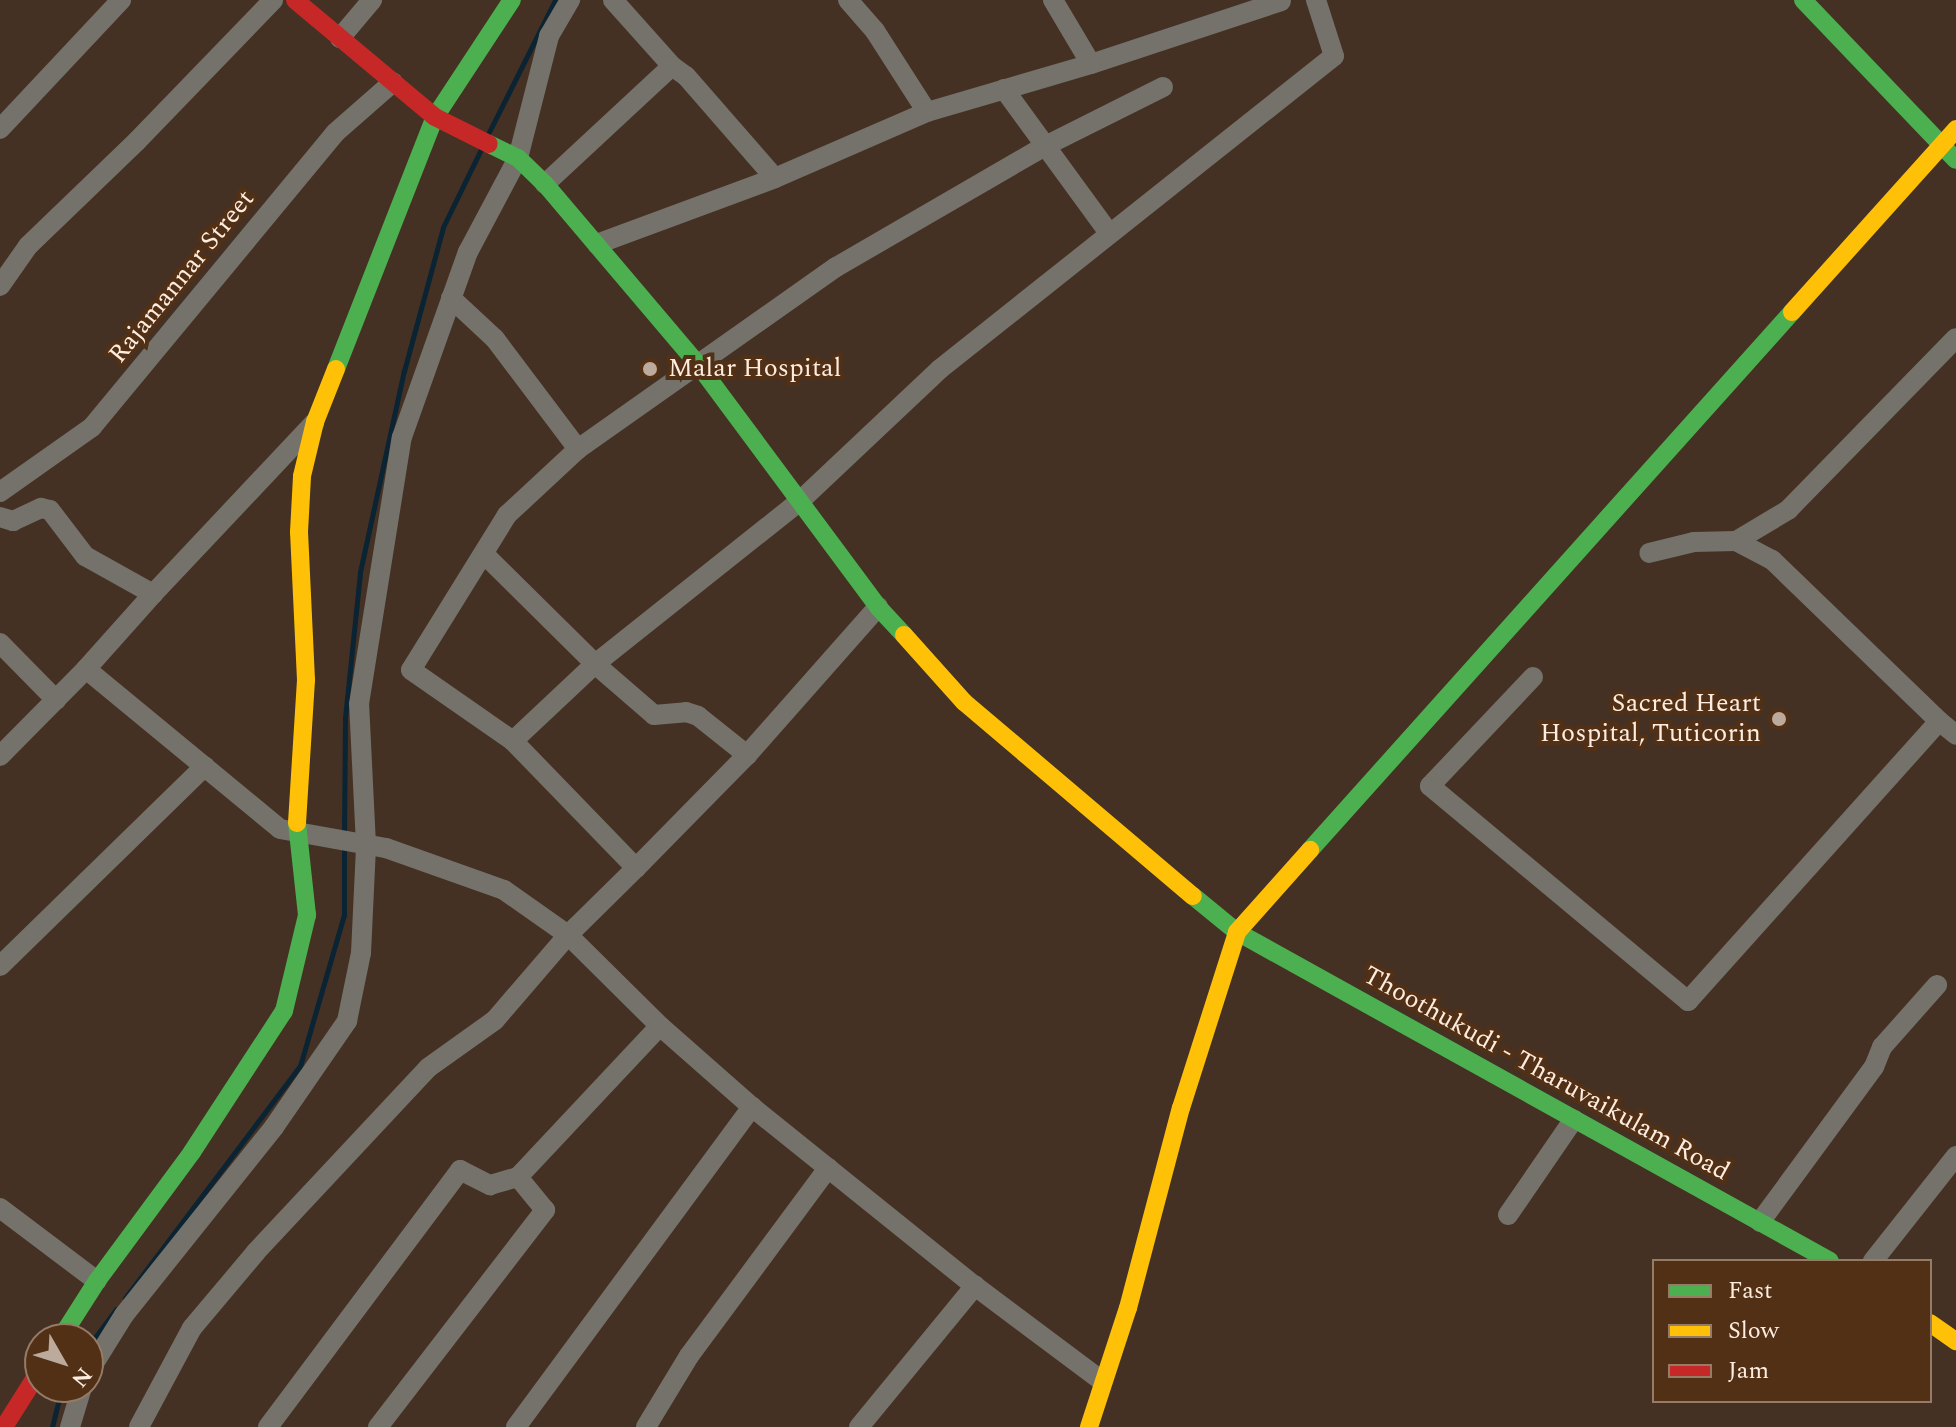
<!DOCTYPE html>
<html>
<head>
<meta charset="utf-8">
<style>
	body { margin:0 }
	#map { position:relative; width:1956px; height:1427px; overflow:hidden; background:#443123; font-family:Spectral,serif }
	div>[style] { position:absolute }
	.stream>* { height:5px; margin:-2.5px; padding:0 2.5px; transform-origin:2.5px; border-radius:2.5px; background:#0a2433 }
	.street>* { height:20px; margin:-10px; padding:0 10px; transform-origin:10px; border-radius:10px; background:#74726a }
	.fast>* { height:18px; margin:-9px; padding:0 9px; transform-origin:9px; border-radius:9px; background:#4caf50 }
	.slow>* { height:18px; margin:-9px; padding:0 9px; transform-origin:9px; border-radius:9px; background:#ffc107 }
	.jam>* { height:18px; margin:-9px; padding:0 9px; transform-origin:9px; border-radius:9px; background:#c62828 }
	.dots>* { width:22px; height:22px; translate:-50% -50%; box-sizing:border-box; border:4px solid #513016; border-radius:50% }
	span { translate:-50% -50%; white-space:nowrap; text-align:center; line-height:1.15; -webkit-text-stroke:8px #513016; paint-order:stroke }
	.street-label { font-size:26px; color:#fdecdf }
	.poi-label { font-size:26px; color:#fdecdf }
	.left { translate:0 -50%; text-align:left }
	.right { translate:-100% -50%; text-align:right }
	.legend { position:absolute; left:1652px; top:1259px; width:280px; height:144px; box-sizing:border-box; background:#513016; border:2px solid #967b66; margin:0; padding:10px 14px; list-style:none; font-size:24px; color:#fdecdf }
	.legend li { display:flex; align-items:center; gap:16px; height:40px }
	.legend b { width:40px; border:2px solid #967b66 }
	.north { position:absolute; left:24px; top:1323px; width:80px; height:80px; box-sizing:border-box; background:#513016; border:2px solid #967b66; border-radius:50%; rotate:129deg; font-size:22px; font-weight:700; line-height:32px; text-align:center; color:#fdecdf }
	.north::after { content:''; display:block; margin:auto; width:28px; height:36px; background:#bcab9d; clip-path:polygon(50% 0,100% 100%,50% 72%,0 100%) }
</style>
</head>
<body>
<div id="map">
	<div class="stream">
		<div style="left:489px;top:132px;width:148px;rotate:-63.4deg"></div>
		<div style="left:344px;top:835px;width:117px;rotate:-89.5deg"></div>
		<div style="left:345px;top:718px;width:147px;rotate:-84.1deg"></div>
		<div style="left:360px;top:572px;width:206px;rotate:-77.7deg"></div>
		<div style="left:404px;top:371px;width:149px;rotate:-74.8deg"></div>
		<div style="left:443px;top:227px;width:87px;rotate:-64deg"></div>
		<div style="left:125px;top:1298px;width:291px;rotate:-53deg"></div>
		<div style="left:300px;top:1066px;width:157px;rotate:-73.8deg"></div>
		<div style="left:344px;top:915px;width:70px;rotate:-90deg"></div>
		<div style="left:88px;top:1347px;width:47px;rotate:-53.6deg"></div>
		<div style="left:52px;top:1427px;width:41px;rotate:-76deg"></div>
	</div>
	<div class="street">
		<div style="left:613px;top:0;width:89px;rotate:48.2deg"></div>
		<div style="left:672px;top:66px;width:17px;rotate:36deg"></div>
		<div style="left:686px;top:76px;width:135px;rotate:48.9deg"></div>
		<div style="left:848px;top:0;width:41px;rotate:48.9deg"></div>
		<div style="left:875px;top:31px;width:96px;rotate:57.3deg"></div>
		<div style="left:1053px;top:0;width:74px;rotate:59.3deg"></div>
		<div style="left:1091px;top:64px;width:200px;rotate:-18.3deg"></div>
		<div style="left:340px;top:38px;width:50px;rotate:-49.9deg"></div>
		<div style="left:1163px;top:87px;width:132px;rotate:153.4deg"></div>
		<div style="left:1045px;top:146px;width:241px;rotate:149.9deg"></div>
		<div style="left:836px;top:267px;width:316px;rotate:144.8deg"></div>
		<div style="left:578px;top:449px;width:97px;rotate:137.1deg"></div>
		<div style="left:507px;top:515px;width:182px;rotate:121.8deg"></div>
		<div style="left:411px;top:670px;width:124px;rotate:34.8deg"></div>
		<div style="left:513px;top:741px;width:112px;rotate:-43.2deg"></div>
		<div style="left:595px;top:664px;width:262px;rotate:-38.5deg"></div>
		<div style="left:800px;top:501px;width:192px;rotate:-43.3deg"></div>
		<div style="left:940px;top:369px;width:503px;rotate:-38.46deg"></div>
		<div style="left:1334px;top:56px;width:59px;rotate:-107.8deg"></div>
		<div style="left:1004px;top:89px;width:178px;rotate:53.9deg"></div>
		<div style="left:0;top:129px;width:177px;rotate:-46.8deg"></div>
		<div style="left:545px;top:184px;width:173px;rotate:-42.9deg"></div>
		<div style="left:597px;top:244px;width:190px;rotate:-20.3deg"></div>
		<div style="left:775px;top:178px;width:166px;rotate:-23.5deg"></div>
		<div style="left:927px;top:112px;width:171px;rotate:-16.3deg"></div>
		<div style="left:0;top:286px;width:49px;rotate:-55deg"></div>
		<div style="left:28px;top:246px;width:151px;rotate:-43.9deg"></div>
		<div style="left:137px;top:141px;width:196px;rotate:-46deg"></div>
		<div style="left:451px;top:298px;width:60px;rotate:43deg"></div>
		<div style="left:495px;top:339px;width:138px;rotate:53deg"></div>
		<div style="left:0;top:492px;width:113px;rotate:-35.2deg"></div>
		<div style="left:92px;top:427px;width:381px;rotate:-50.4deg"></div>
		<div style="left:335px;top:133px;width:77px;rotate:-41.3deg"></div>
		<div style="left:0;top:517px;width:14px;rotate:17deg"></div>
		<div style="left:13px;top:521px;width:31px;rotate:-25deg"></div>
		<div style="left:41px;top:508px;width:9px;rotate:13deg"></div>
		<div style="left:50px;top:510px;width:58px;rotate:52.7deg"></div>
		<div style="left:85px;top:556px;width:78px;rotate:29.2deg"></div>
		<div style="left:153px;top:594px;width:235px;rotate:-46.7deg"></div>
		<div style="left:1736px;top:541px;width:61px;rotate:-30.8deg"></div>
		<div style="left:1788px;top:510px;width:240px;rotate:-45.7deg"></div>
		<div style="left:484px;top:554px;width:156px;rotate:44.7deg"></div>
		<div style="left:595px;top:664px;width:78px;rotate:40.8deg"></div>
		<div style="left:654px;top:715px;width:32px;rotate:-5deg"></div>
		<div style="left:686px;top:712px;width:13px;rotate:18deg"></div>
		<div style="left:698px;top:716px;width:63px;rotate:38.5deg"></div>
		<div style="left:0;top:643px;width:80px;rotate:45.5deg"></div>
		<div style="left:86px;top:669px;width:251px;rotate:39.5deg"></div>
		<div style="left:280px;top:829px;width:108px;rotate:10.2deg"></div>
		<div style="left:386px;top:848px;width:125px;rotate:19.6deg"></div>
		<div style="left:504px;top:890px;width:78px;rotate:35.1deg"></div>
		<div style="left:568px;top:935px;width:112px;rotate:130.7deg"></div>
		<div style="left:495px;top:1020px;width:82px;rotate:144.4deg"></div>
		<div style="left:428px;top:1068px;width:252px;rotate:133.1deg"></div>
		<div style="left:256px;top:1252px;width:99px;rotate:130.1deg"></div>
		<div style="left:192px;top:1328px;width:112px;rotate:118.2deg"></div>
		<div style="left:1533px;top:677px;width:150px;rotate:133.4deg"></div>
		<div style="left:1430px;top:786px;width:336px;rotate:39.8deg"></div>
		<div style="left:1688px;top:1001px;width:376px;rotate:-48.1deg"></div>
		<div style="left:1939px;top:721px;width:232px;rotate:-136deg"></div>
		<div style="left:1772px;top:560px;width:41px;rotate:-152.2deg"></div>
		<div style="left:1736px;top:541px;width:42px;rotate:178.6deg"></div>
		<div style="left:1694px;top:542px;width:46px;rotate:166.3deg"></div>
		<div style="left:1939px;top:721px;width:22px;rotate:39deg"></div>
		<div style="left:513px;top:741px;width:177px;rotate:45.9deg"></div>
		<div style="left:636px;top:868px;width:158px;rotate:-45.5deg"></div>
		<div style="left:747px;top:755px;width:198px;rotate:-48.5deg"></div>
		<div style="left:0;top:756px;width:122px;rotate:-45.3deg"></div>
		<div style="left:86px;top:669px;width:101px;rotate:-48.2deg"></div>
		<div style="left:636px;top:868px;width:95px;rotate:135.4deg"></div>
		<div style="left:568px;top:935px;width:129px;rotate:44.7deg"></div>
		<div style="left:660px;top:1026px;width:123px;rotate:41.4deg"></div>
		<div style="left:752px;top:1107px;width:286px;rotate:38.8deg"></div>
		<div style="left:975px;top:1286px;width:159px;rotate:36.8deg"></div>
		<div style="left:0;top:966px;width:286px;rotate:-44.3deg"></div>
		<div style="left:0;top:1208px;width:121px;rotate:37deg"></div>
		<div style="left:1508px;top:1215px;width:116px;rotate:-55.5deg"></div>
		<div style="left:1760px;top:1222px;width:192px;rotate:-53.7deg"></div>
		<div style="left:1874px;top:1067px;width:22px;rotate:-68deg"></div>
		<div style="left:1882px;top:1047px;width:83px;rotate:-48.4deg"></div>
		<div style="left:1873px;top:1261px;width:134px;rotate:-51.7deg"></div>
		<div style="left:88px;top:1373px;width:68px;rotate:-58.2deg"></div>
		<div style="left:124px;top:1315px;width:241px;rotate:-51.4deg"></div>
		<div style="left:274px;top:1127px;width:129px;rotate:-55.4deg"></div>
		<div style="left:347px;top:1021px;width:69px;rotate:-78.4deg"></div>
		<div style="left:361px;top:953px;width:108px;rotate:-87.3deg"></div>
		<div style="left:366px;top:845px;width:141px;rotate:-92.8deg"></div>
		<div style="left:359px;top:704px;width:270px;rotate:-80.9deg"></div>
		<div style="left:402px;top:437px;width:196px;rotate:-70.4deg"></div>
		<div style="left:468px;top:252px;width:106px;rotate:-62deg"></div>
		<div style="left:518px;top:158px;width:126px;rotate:-75.7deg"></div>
		<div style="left:549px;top:36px;width:42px;rotate:-59.7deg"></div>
		<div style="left:70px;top:1427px;width:42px;rotate:-73.3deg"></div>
		<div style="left:268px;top:1427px;width:321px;rotate:-53.2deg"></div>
		<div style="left:460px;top:1170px;width:34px;rotate:27deg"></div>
		<div style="left:490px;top:1185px;width:29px;rotate:-16deg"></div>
		<div style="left:378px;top:1427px;width:274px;rotate:-52.4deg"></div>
		<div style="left:545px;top:1210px;width:43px;rotate:-129.3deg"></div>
		<div style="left:518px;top:1177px;width:207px;rotate:-46.8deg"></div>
		<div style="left:516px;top:1427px;width:398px;rotate:-53.6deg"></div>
		<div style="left:646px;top:1427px;width:83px;rotate:-58.8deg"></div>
		<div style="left:689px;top:1356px;width:234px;rotate:-53.5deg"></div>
		<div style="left:859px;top:1427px;width:183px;rotate:-50.6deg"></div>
	</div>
	<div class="fast">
		<div style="left:1803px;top:0;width:221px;rotate:46.3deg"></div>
		<div style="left:489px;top:144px;width:32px;rotate:26deg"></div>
		<div style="left:518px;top:158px;width:37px;rotate:44deg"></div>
		<div style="left:545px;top:184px;width:235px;rotate:49.7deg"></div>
		<div style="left:697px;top:363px;width:304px;rotate:53.4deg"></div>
		<div style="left:878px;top:607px;width:38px;rotate:47deg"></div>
		<div style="left:336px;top:369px;width:271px;rotate:-68.6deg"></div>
		<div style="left:435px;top:117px;width:140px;rotate:-56.7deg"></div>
		<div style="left:1310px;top:850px;width:722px;rotate:-48.14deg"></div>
		<div style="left:1193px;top:896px;width:57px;rotate:39.3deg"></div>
		<div style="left:1237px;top:932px;width:678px;rotate:29.02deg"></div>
		<div style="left:60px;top:1339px;width:69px;rotate:-57.5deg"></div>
		<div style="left:97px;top:1281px;width:160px;rotate:-53.6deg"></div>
		<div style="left:192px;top:1152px;width:168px;rotate:-56.9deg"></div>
		<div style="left:284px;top:1011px;width:99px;rotate:-76.5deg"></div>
		<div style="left:307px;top:915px;width:93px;rotate:-96.2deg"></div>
	</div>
	<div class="slow">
		<div style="left:1792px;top:312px;width:246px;rotate:-48.1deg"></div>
		<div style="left:904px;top:635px;width:90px;rotate:48.2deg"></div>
		<div style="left:964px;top:702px;width:300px;rotate:40.3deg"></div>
		<div style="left:297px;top:823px;width:143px;rotate:-86.4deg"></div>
		<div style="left:306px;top:680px;width:148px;rotate:-92.7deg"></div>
		<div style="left:299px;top:532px;width:56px;rotate:-86.9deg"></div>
		<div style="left:302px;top:476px;width:56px;rotate:-76.5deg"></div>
		<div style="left:315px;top:422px;width:57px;rotate:-68.4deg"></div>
		<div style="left:1930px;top:1323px;width:32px;rotate:35deg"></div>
		<div style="left:1089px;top:1427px;width:125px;rotate:-71.9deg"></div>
		<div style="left:1128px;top:1308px;width:207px;rotate:-75.2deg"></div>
		<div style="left:1181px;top:1108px;width:185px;rotate:-72.3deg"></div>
		<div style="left:1237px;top:932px;width:110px;rotate:-48.3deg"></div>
	</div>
	<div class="jam">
		<div style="left:295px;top:0;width:182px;rotate:39.9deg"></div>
		<div style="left:435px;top:117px;width:60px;rotate:26.6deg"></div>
		<div style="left:4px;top:1427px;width:67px;rotate:-57.7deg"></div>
	</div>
	<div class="dots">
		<div style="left:650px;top:369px;background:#bcab9d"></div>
		<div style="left:1779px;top:719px;background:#bcab9d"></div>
	</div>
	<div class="street-label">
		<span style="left:182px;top:277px;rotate:-51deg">Rajamannar Street</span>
		<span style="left:1546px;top:1074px;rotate:29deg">Thoothukudi - Tharuvaikulam Road</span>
	</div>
	<div class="poi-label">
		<span class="left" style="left:668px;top:369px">Malar Hospital</span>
		<span class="right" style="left:1761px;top:719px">Sacred Heart<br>Hospital, Tuticorin</span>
	</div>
	<ul class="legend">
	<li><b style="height:10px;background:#4caf50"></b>Fast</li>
	<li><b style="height:10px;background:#ffc107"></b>Slow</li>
	<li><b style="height:10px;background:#c62828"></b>Jam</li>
	</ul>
	<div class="north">N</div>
</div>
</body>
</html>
